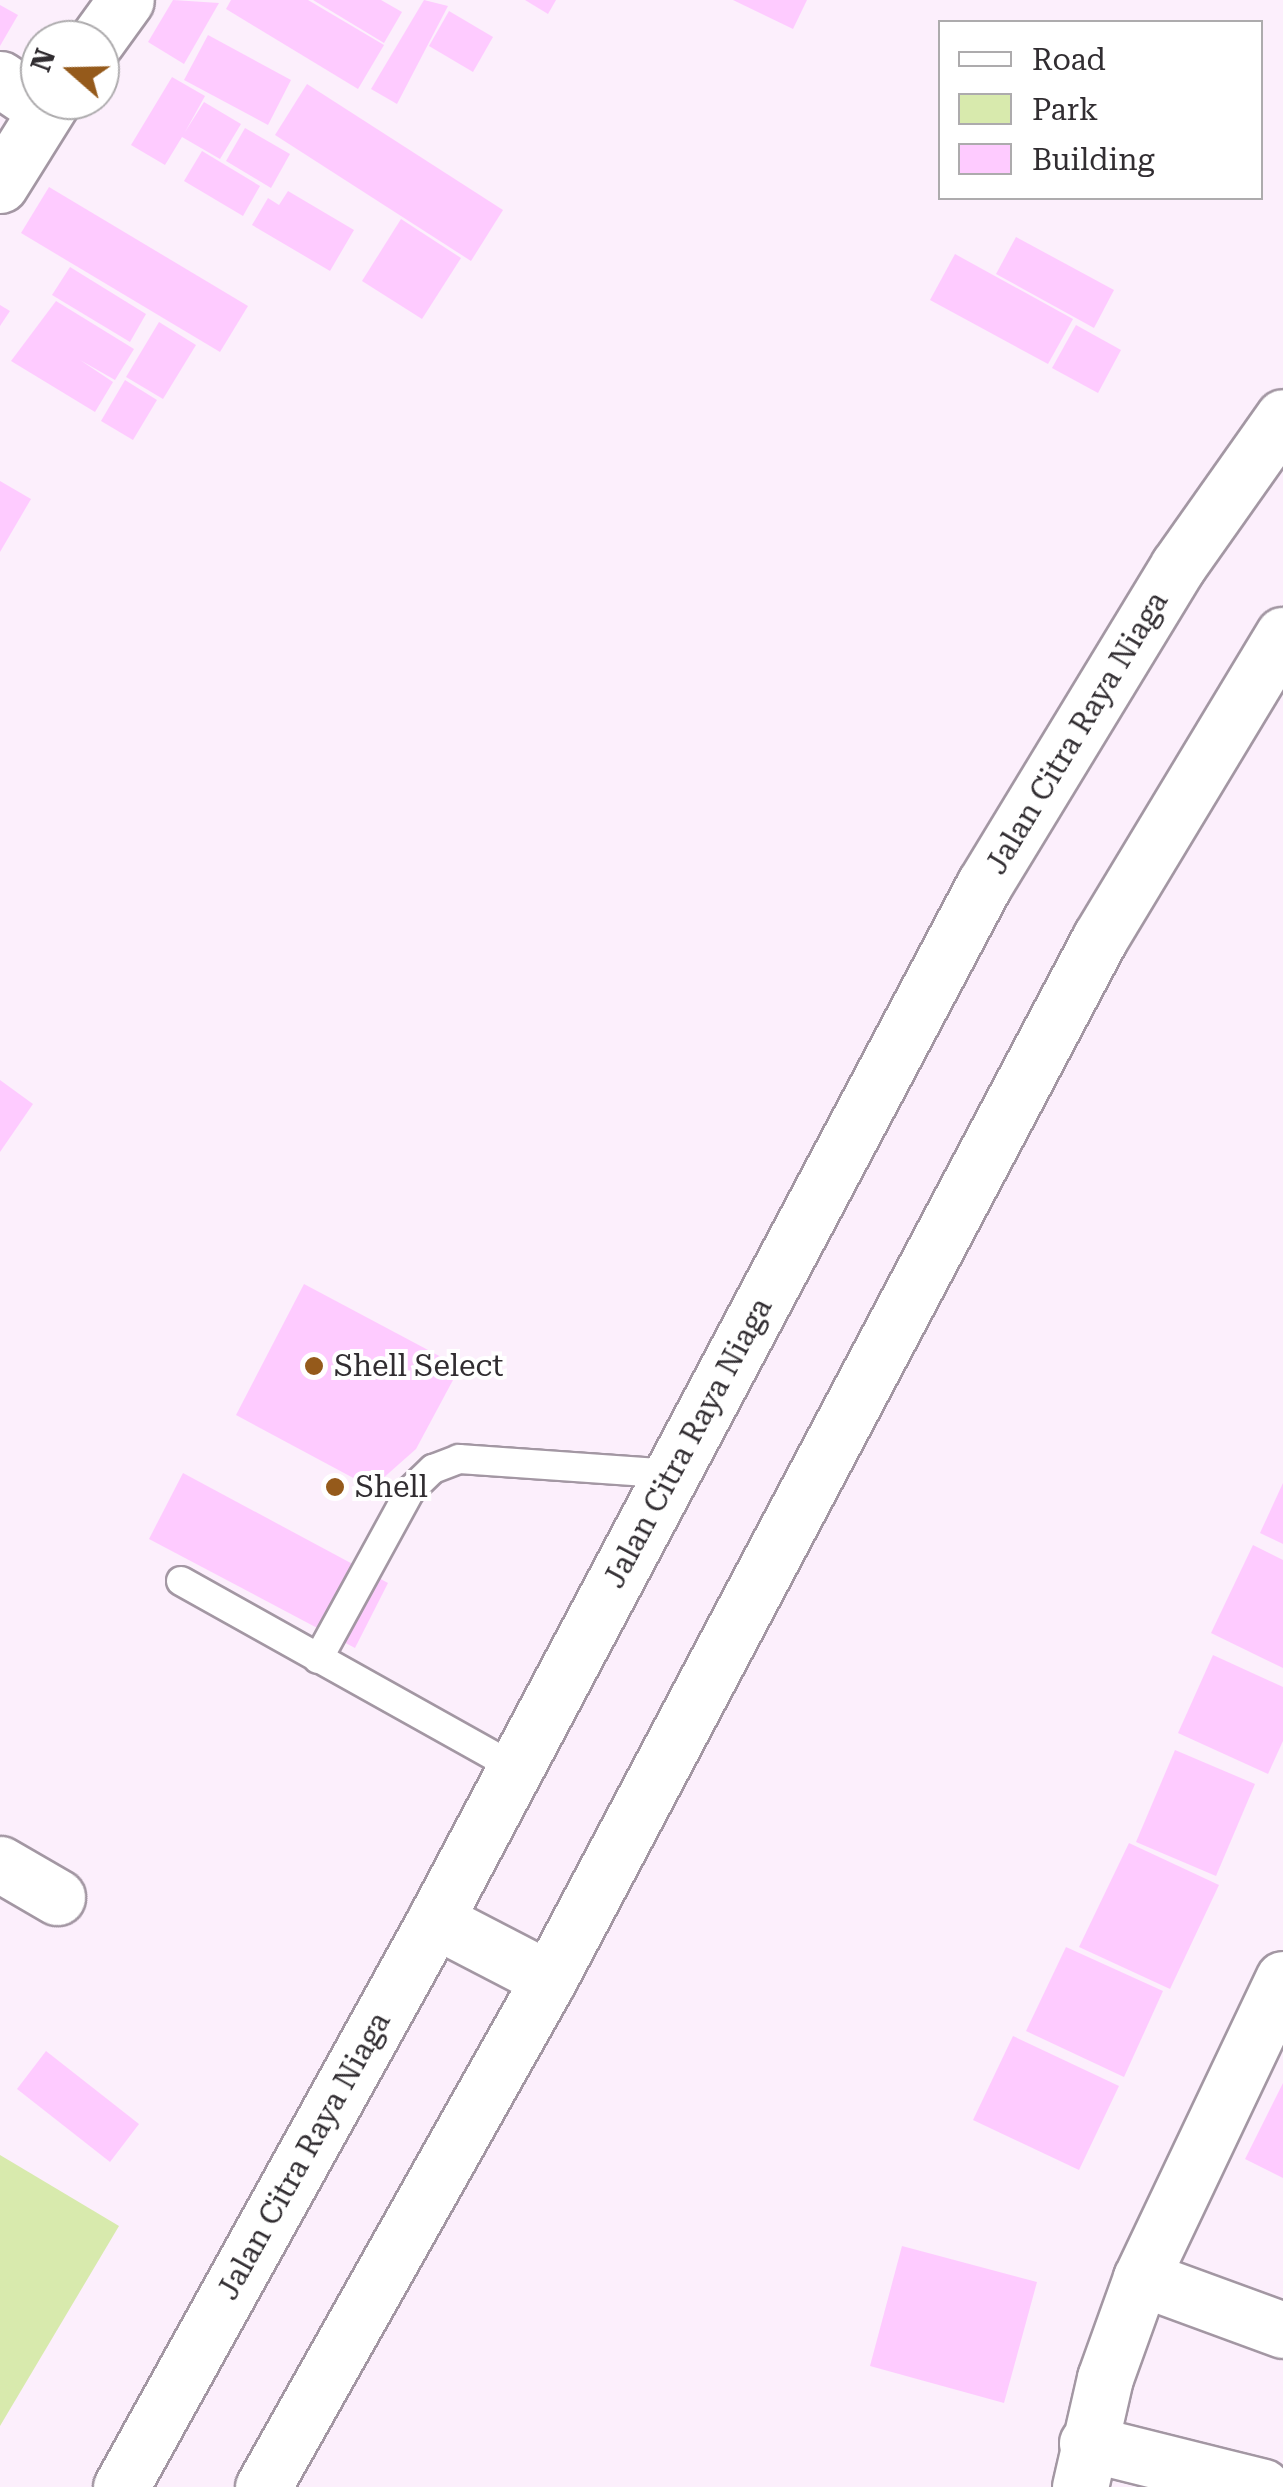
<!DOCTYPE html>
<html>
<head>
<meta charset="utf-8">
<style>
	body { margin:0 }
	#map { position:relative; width:1283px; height:2487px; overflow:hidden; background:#fceffc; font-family:"Roboto Serif",serif }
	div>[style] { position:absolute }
	.green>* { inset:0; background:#d8eaad }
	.building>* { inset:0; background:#fecbff }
	.roads { filter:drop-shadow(2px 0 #a397a3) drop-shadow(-2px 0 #a397a3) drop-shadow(0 2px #a397a3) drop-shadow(0 -2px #a397a3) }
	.service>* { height:28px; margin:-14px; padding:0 14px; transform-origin:14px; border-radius:14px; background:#fff }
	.minor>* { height:55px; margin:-27.5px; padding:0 27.5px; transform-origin:27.5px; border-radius:27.5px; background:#fff }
	.tertiary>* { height:55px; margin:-27.5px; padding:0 27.5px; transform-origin:27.5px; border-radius:27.5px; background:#fff }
	.dots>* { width:28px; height:28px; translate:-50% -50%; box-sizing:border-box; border:5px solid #fff; border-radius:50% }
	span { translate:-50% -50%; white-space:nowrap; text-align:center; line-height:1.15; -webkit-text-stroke:8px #fff; paint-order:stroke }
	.street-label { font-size:30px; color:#312d31 }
	.poi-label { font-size:30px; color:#312d31 }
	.left { translate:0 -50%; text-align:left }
	.legend { position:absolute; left:938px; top:20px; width:325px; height:180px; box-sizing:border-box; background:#fff; border:2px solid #adabad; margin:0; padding:12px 18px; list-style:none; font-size:30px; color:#312d31 }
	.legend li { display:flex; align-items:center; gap:20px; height:50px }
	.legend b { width:50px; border:2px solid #adabad }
	.north { position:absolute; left:20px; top:20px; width:100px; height:100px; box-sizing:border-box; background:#fff; border:2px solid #adabad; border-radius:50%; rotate:290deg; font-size:28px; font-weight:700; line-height:40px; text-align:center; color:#312d31 }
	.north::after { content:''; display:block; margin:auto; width:35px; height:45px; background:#955a1b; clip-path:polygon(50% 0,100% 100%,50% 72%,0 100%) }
</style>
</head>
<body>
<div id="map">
	<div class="green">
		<div style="clip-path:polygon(0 2155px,119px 2226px,0 2426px)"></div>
	</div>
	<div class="building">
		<div style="clip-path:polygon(173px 0,219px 3px,184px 64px,148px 42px)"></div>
		<div style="clip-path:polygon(231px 0,308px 0,384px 45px,358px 89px,226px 9px)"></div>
		<div style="clip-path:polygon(313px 0,381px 0,402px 12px,384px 43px)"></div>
		<div style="clip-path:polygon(424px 0,448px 6px,397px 104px,371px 89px)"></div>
		<div style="clip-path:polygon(525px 0,556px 0,548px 14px)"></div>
		<div style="clip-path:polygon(733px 0,807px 0,793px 29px)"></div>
		<div style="clip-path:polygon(0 5px,18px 15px,0 46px)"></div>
		<div style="clip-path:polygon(449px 11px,493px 37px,473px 72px,429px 46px)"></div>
		<div style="clip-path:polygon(208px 35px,291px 80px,268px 125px,184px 80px)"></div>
		<div style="clip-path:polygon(172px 77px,205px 96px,185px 132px,204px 102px,241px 124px,220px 159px,182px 137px,165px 165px,131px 145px)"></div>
		<div style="clip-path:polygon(307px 84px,503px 210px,471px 261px,275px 135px)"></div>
		<div style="clip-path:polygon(245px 128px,290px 154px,271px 188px,226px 161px)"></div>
		<div style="clip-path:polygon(202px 151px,260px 186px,243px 216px,184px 181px)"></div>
		<div style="clip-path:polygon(49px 187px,248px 306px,220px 352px,21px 233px)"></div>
		<div style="clip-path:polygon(288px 191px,354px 230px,330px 271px,252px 225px,268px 198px,279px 205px)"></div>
		<div style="clip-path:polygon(401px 219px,461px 258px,422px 319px,362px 281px)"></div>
		<div style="clip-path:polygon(1016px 237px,1114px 290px,1094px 328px,996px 274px)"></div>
		<div style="clip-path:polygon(955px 254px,1073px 319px,1048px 364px,930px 300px)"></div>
		<div style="clip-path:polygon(70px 267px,146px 314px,130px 342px,52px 295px)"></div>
		<div style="clip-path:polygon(56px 301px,134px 349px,115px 380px,80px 360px,113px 382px,95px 412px,11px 361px)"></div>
		<div style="clip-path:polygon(0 305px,10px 311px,0 326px)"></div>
		<div style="clip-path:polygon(159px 322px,196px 345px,163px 399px,126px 377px)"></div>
		<div style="clip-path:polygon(1076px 325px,1121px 350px,1098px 393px,1052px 368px)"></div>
		<div style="clip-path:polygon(125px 380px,157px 400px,133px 440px,101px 421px)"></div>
		<div style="clip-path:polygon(0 481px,31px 499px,0 552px)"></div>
		<div style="clip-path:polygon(0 1080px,33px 1104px,0 1152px)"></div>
		<div style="clip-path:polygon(304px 1284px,460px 1367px,416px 1449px,372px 1488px,236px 1415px)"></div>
		<div style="clip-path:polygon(183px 1473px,388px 1583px,355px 1648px,149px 1539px)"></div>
		<div style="clip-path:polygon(1283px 1483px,1283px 1544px,1260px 1533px)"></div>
		<div style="clip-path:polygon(1253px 1545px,1283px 1560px,1283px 1668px,1211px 1633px)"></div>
		<div style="clip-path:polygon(1213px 1655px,1283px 1687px,1283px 1741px,1268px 1774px,1178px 1733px)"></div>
		<div style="clip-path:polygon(1175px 1750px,1255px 1784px,1216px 1876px,1136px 1842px)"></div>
		<div style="clip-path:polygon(1129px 1843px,1219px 1885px,1170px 1989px,1079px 1947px)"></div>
		<div style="clip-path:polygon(1066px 1947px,1163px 1991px,1124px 2077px,1026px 2031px)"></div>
		<div style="clip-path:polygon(1013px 2036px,1119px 2086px,1079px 2170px,973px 2120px)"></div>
		<div style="clip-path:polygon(46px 2051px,139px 2124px,110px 2162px,17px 2089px)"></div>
		<div style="clip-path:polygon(1283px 2083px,1283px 2178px,1245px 2159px)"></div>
		<div style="clip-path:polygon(902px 2246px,1037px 2282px,1004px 2403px,870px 2366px)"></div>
	</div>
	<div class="roads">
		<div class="service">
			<div style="left:181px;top:1581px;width:383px;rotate:29.2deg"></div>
			<div style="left:318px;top:1659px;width:192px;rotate:-61.3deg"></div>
			<div style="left:410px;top:1491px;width:32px;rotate:-44deg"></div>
			<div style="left:433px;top:1469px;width:28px;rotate:-21deg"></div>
			<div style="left:459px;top:1459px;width:214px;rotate:4deg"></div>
		</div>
		<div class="minor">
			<div style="left:97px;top:40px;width:49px;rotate:-54.1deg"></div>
			<div style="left:0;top:79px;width:55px;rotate:34deg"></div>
			<div style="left:0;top:185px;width:100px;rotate:-58.1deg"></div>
			<div style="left:0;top:1864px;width:66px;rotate:30.1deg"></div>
			<div style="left:1141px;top:2278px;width:151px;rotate:20.1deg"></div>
			<div style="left:1087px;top:2443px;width:181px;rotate:14deg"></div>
			<div style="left:1080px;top:2487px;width:112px;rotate:-77.1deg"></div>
			<div style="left:1105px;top:2378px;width:106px;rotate:-70.2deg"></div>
			<div style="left:1141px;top:2278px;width:331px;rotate:-64.6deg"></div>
		</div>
		<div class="tertiary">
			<div style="left:435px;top:1920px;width:128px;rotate:27.4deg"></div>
			<div style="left:121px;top:2487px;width:648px;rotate:-61.02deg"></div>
			<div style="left:435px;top:1920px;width:1172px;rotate:-62.06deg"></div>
			<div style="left:984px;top:885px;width:373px;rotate:-58.7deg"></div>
			<div style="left:1178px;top:566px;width:182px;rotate:-54.8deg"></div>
			<div style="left:263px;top:2487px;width:583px;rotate:-60.62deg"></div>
			<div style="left:549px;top:1979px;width:1178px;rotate:-62.11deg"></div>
			<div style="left:1100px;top:938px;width:354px;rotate:-58.9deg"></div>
		</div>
	</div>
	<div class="dots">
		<div style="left:314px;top:1366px;background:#955a1b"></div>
		<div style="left:335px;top:1487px;background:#955a1b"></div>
	</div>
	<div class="street-label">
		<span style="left:1077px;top:733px;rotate:-59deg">Jalan Citra Raya Niaga</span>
		<span style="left:688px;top:1443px;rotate:-62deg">Jalan Citra Raya Niaga</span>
		<span style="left:304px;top:2156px;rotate:-61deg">Jalan Citra Raya Niaga</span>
	</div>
	<div class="poi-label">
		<span class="left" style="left:334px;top:1366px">Shell Select</span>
		<span class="left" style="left:355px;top:1487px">Shell</span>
	</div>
	<ul class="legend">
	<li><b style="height:12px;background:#fff"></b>Road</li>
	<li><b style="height:28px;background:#d8eaad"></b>Park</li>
	<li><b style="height:28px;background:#fecbff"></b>Building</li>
	</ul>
	<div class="north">N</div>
</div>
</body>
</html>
